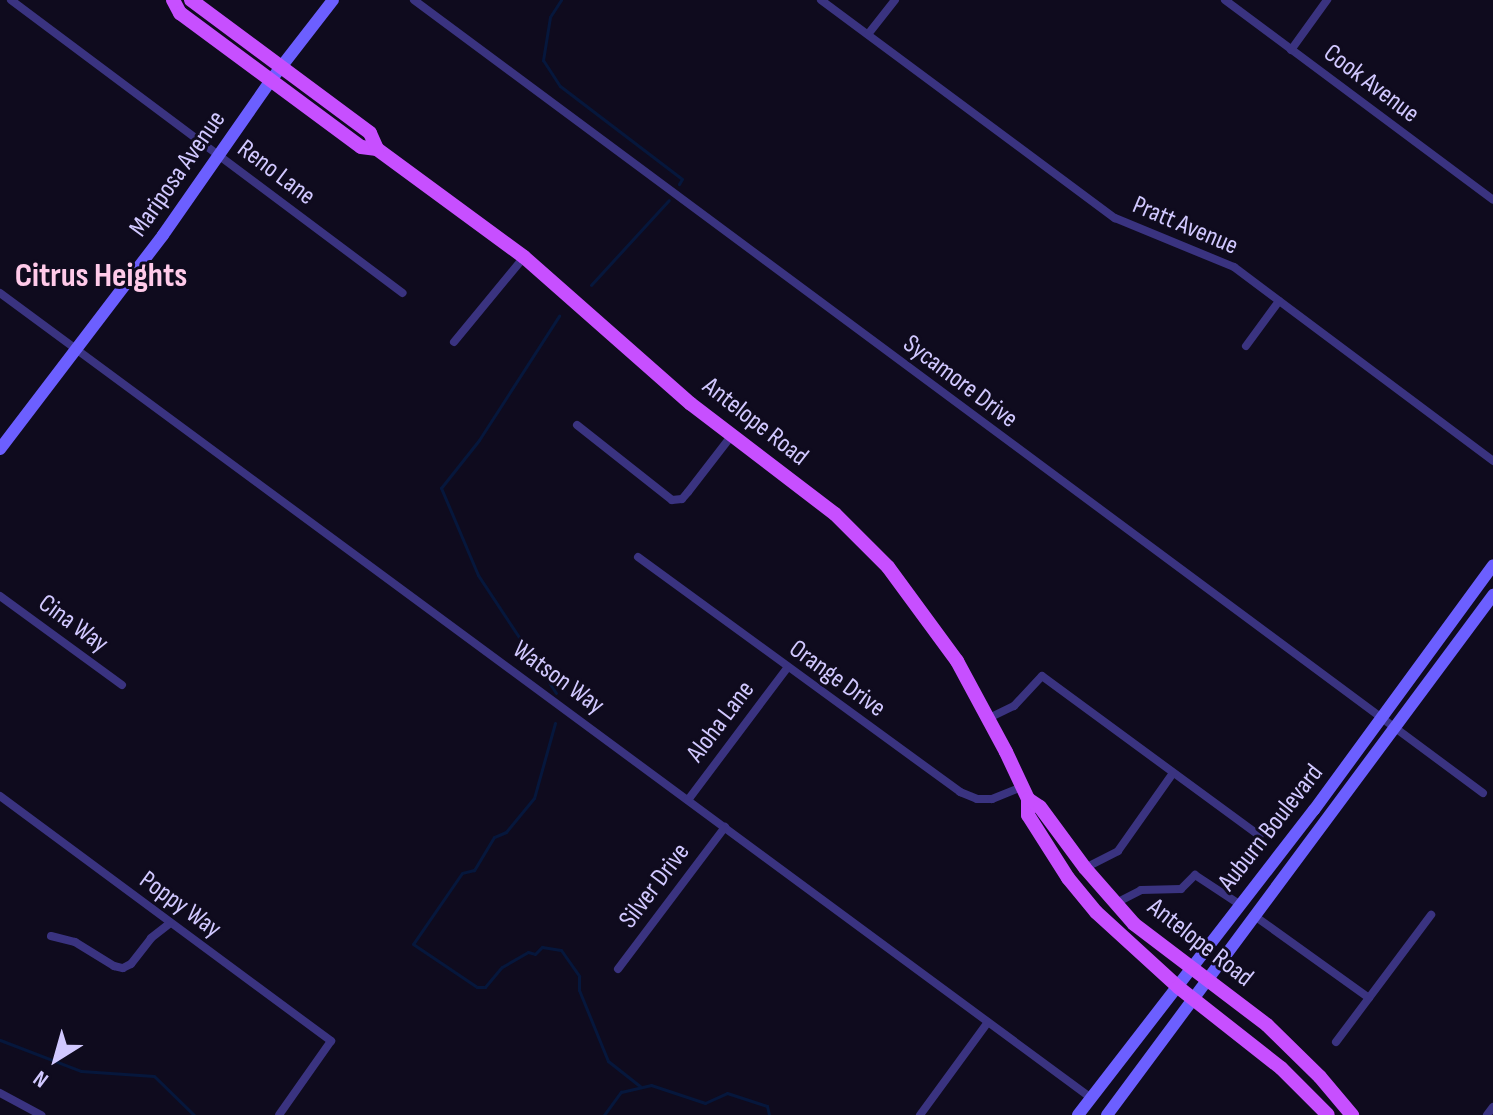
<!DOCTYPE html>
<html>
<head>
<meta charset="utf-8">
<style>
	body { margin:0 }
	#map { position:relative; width:1493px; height:1115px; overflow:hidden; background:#0f0b1e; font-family:"Sofia Sans Condensed",sans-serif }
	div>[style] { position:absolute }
	.stream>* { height:3px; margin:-1.5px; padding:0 1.5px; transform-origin:1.5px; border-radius:1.5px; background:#06173c }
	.street>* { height:8px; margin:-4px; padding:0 4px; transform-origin:4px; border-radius:4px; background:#3a3380 }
	.secondary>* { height:12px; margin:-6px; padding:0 6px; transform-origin:6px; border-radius:6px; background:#6c5fff }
	.primary>* { height:14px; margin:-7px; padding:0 7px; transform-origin:7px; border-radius:7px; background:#c74fff }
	span { translate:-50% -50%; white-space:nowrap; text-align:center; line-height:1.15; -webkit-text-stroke:6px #0f0b1e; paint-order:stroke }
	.street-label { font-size:26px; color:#d1c8ff }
	.district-label { font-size:34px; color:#ffcae9; font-weight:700 }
	.north { position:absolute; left:16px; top:1019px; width:80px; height:80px; -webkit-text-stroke:6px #0f0b1e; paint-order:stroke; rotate:217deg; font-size:22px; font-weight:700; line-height:32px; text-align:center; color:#d1c8ff }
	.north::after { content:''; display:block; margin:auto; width:28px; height:36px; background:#d1c8ff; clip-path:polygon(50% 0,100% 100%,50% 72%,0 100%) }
</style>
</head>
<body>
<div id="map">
	<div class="stream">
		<div style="left:561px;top:0;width:20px;rotate:123deg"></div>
		<div style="left:550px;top:17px;width:44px;rotate:99.2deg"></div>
		<div style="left:543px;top:60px;width:31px;rotate:57deg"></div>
		<div style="left:560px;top:86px;width:153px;rotate:37.3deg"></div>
		<div style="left:682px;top:179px;width:6px;rotate:121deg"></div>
		<div style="left:591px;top:285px;width:115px;rotate:-47.5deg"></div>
		<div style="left:556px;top:693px;width:141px;rotate:-123.5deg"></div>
		<div style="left:478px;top:575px;width:95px;rotate:-113deg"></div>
		<div style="left:441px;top:488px;width:61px;rotate:-51.6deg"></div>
		<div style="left:479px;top:440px;width:148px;rotate:-57.2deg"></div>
		<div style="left:555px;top:723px;width:78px;rotate:105.6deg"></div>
		<div style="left:534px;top:798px;width:44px;rotate:129.5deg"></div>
		<div style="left:506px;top:832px;width:13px;rotate:157deg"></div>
		<div style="left:494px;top:837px;width:39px;rotate:121deg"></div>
		<div style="left:474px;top:870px;width:12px;rotate:166deg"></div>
		<div style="left:462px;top:873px;width:86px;rotate:124.6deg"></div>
		<div style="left:413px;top:944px;width:77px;rotate:33.9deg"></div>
		<div style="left:477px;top:987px;width:8px"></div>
		<div style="left:485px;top:987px;width:26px;rotate:-50deg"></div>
		<div style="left:502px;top:967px;width:30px;rotate:-30deg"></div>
		<div style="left:528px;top:952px;width:7px;rotate:16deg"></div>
		<div style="left:535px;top:954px;width:10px;rotate:-45deg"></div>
		<div style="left:542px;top:947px;width:19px;rotate:9deg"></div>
		<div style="left:561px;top:950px;width:32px;rotate:55deg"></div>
		<div style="left:579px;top:976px;width:14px;rotate:90deg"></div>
		<div style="left:579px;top:990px;width:77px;rotate:67.8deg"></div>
		<div style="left:608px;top:1061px;width:42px;rotate:38.2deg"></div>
		<div style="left:0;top:1040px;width:87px;rotate:20.9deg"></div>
		<div style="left:81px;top:1071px;width:73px;rotate:3.9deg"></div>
		<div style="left:154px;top:1076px;width:56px;rotate:44.3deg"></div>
		<div style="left:604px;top:1115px;width:29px;rotate:-54deg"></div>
		<div style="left:621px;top:1092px;width:31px;rotate:-13deg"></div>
		<div style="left:651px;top:1085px;width:57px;rotate:18.4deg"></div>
		<div style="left:705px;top:1103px;width:24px;rotate:-24deg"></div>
		<div style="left:727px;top:1093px;width:42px;rotate:18deg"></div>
		<div style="left:767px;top:1106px;width:9px;rotate:77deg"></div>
	</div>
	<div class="street">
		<div style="left:11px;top:0;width:489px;rotate:36.8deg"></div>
		<div style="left:414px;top:0;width:1331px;rotate:36.57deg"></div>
		<div style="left:821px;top:0;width:366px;rotate:36.6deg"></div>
		<div style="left:1115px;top:218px;width:129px;rotate:22.4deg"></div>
		<div style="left:1234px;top:267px;width:324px;rotate:36.8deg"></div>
		<div style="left:1225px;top:0;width:334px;rotate:36.7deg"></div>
		<div style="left:869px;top:33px;width:42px;rotate:-51.8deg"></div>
		<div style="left:1291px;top:50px;width:62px;rotate:-54.2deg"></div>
		<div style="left:0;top:293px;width:1356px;rotate:36.42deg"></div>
		<div style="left:454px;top:342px;width:110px;rotate:-50.5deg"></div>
		<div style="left:1246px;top:346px;width:56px;rotate:-53.7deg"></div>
		<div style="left:577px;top:425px;width:121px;rotate:38.3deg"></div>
		<div style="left:672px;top:500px;width:10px;rotate:-6deg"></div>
		<div style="left:682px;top:499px;width:9px;rotate:-49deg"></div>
		<div style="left:688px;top:492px;width:72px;rotate:-52.3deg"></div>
		<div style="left:638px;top:557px;width:399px;rotate:36.1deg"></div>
		<div style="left:960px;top:792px;width:18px;rotate:22deg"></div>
		<div style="left:977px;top:799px;width:15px"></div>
		<div style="left:992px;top:799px;width:32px;rotate:-22deg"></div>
		<div style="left:0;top:596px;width:151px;rotate:36.1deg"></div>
		<div style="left:989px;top:718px;width:28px;rotate:-26deg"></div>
		<div style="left:1014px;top:706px;width:41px;rotate:-47deg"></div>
		<div style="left:1042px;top:676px;width:270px;rotate:36.3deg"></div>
		<div style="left:0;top:796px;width:412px;rotate:36.5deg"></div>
		<div style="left:331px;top:1041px;width:90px;rotate:125.1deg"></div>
		<div style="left:688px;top:800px;width:165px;rotate:-53.1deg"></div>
		<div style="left:1085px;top:868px;width:37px;rotate:-27deg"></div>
		<div style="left:1118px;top:851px;width:95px;rotate:-54.8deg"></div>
		<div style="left:1116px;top:903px;width:28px;rotate:-27deg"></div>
		<div style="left:1141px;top:890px;width:40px;rotate:-1.4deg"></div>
		<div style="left:1181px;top:889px;width:20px;rotate:-45deg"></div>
		<div style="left:1195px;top:875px;width:53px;rotate:33.4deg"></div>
		<div style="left:1256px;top:917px;width:139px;rotate:35.6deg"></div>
		<div style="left:51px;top:936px;width:25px;rotate:14deg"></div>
		<div style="left:75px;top:942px;width:46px;rotate:31.6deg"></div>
		<div style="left:114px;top:966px;width:9px;rotate:13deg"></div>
		<div style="left:123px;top:968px;width:9px;rotate:-27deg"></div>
		<div style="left:131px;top:964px;width:33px;rotate:-52deg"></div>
		<div style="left:151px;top:938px;width:24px;rotate:-38deg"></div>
		<div style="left:618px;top:969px;width:178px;rotate:-53deg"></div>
		<div style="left:1336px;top:1042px;width:159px;rotate:-53.2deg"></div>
		<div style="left:0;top:1093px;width:47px;rotate:28.2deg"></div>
		<div style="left:920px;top:1115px;width:115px;rotate:-53.8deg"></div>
		<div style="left:1487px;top:1115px;width:10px;rotate:-53deg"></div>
	</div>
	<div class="secondary">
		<div style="left:0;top:449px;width:269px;rotate:-52.7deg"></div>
		<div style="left:163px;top:235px;width:189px;rotate:-55.1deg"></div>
		<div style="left:271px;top:80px;width:101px;rotate:-52.2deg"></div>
		<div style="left:1078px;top:1115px;width:386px;rotate:-52.3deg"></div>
		<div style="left:1314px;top:810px;width:303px;rotate:-53.8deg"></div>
		<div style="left:1107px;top:1115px;width:648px;rotate:-53.41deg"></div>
	</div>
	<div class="primary">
		<div style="left:173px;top:0;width:15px;rotate:62deg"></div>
		<div style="left:180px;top:13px;width:225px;rotate:36.5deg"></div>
		<div style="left:361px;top:147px;width:16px;rotate:7deg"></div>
		<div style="left:377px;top:149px;width:182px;rotate:36.3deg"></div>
		<div style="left:524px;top:257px;width:222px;rotate:41.4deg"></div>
		<div style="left:691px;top:404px;width:181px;rotate:37.4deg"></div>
		<div style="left:835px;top:514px;width:75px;rotate:45deg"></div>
		<div style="left:888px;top:567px;width:117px;rotate:53.7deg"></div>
		<div style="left:957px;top:661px;width:103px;rotate:61.7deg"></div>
		<div style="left:1006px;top:752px;width:52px;rotate:64.9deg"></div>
		<div style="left:1028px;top:799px;width:16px;rotate:90deg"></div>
		<div style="left:1028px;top:815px;width:75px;rotate:57.6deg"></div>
		<div style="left:1068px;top:878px;width:44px;rotate:50.5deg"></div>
		<div style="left:1096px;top:912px;width:111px;rotate:42.4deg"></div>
		<div style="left:1178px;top:987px;width:131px;rotate:38.2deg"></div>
		<div style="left:1281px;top:1068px;width:66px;rotate:45deg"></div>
		<div style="left:191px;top:0;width:223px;rotate:36.6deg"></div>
		<div style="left:370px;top:133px;width:17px;rotate:66deg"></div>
		<div style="left:1028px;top:799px;width:14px;rotate:34deg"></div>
		<div style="left:1040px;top:807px;width:76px;rotate:53.6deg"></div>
		<div style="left:1085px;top:868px;width:74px;rotate:48.8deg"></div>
		<div style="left:1134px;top:924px;width:167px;rotate:37.2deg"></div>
		<div style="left:1267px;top:1025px;width:74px;rotate:44.5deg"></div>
		<div style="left:1320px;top:1077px;width:50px;rotate:49.9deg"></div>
	</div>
	<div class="street-label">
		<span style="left:1371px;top:84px;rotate:37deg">Cook Avenue</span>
		<span style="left:276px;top:173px;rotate:37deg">Reno Lane</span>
		<span style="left:178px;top:174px;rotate:-55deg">Mariposa Avenue</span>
		<span style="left:1185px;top:226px;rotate:23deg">Pratt Avenue</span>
		<span style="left:960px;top:382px;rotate:37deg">Sycamore Drive</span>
		<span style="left:755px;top:422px;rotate:38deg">Antelope Road</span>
		<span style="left:73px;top:624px;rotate:36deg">Cina Way</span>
		<span style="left:558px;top:678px;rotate:36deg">Watson Way</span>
		<span style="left:837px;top:679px;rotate:36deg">Orange Drive</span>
		<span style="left:721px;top:722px;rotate:-53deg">Aloha Lane</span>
		<span style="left:1271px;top:828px;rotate:-52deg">Auburn Boulevard</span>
		<span style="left:655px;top:886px;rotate:-53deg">Silver Drive</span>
		<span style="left:180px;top:905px;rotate:36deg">Poppy Way</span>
		<span style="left:1200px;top:943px;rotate:38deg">Antelope Road</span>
	</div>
	<div class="district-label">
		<span style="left:101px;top:276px">Citrus Heights</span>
	</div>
	<div class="north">N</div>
</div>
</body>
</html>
